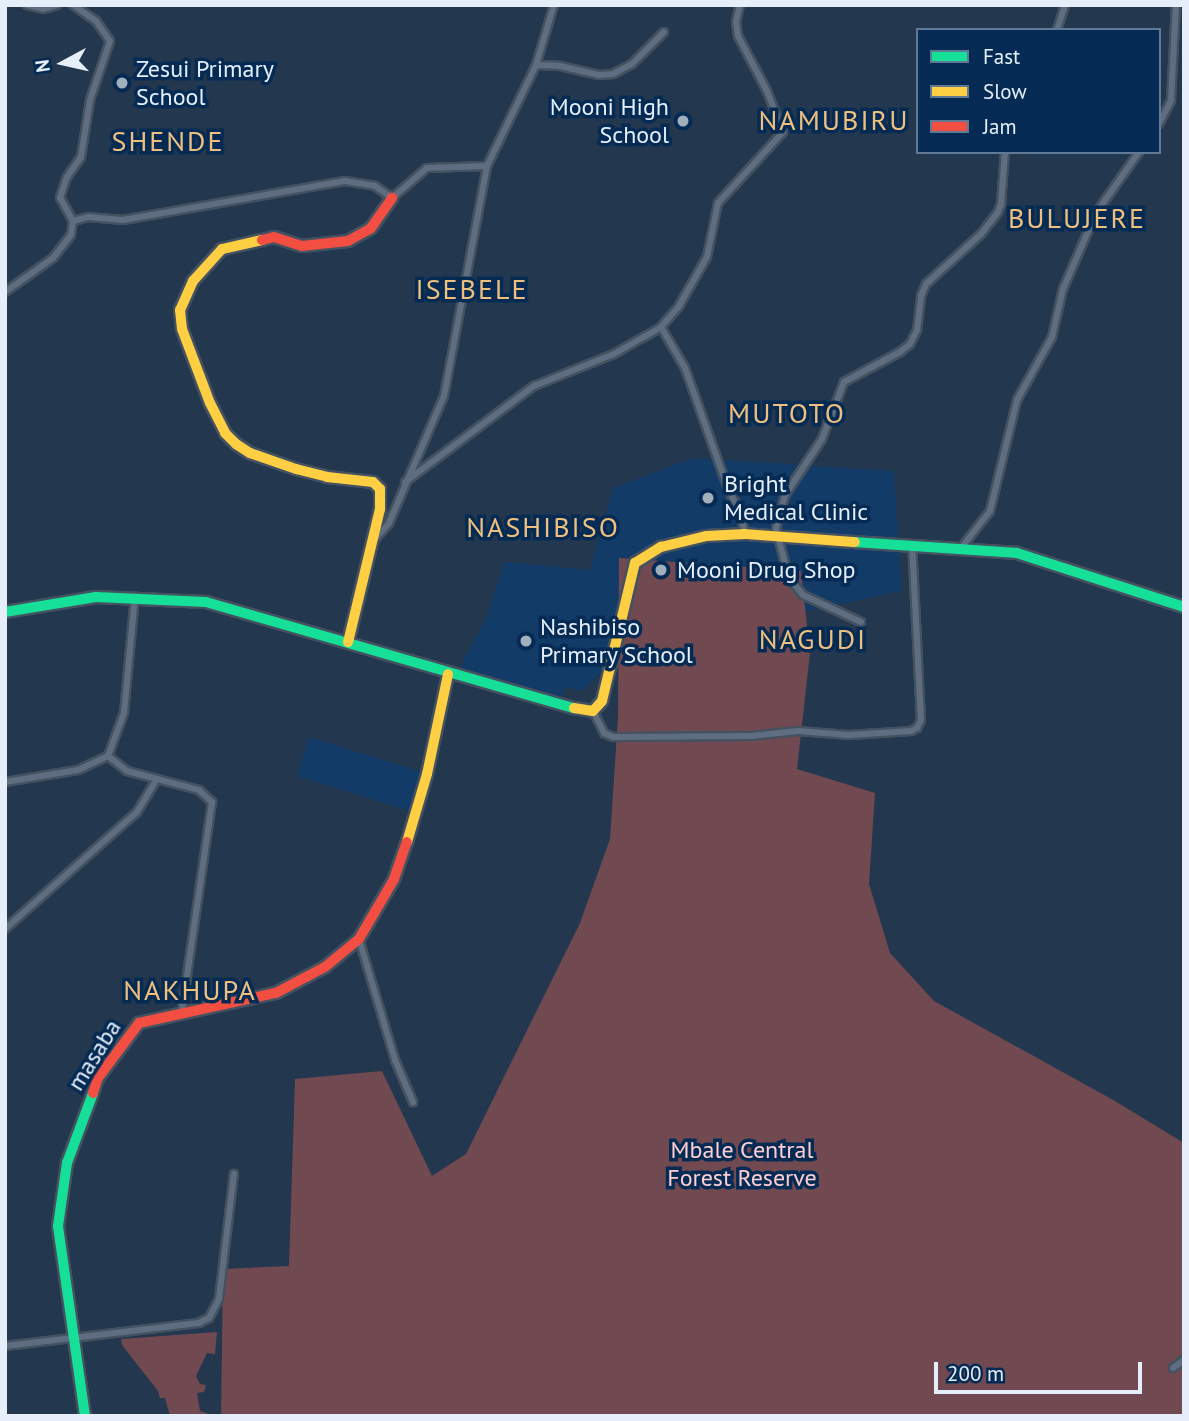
<!DOCTYPE html>
<html>
<head>
<meta charset="utf-8">
<style>
	body { margin:0 }
	#map { position:relative; width:1189px; height:1421px; overflow:hidden; background:#23374e; font-family:"PT Sans",sans-serif }
	div>[style] { position:absolute }
	.built>* { inset:0; background:#133b68 }
	.green>* { inset:0; background:#714a51 }
	.roads { filter:drop-shadow(2px 0 #445160) drop-shadow(-2px 0 #445160) drop-shadow(0 2px #445160) drop-shadow(0 -2px #445160) }
	.street>* { height:6px; margin:-3px; padding:0 3px; transform-origin:3px; border-radius:3px; background:#5e6e80 }
	.fast>* { height:10px; margin:-5px; padding:0 5px; transform-origin:5px; border-radius:5px; background:#16e098 }
	.slow>* { height:10px; margin:-5px; padding:0 5px; transform-origin:5px; border-radius:5px; background:#ffcf43 }
	.jam>* { height:10px; margin:-5px; padding:0 5px; transform-origin:5px; border-radius:5px; background:#f24e42 }
	.dots>* { width:19px; height:19px; translate:-50% -50%; box-sizing:border-box; border:4px solid #052b54; border-radius:50% }
	span { translate:-50% -50%; white-space:nowrap; text-align:center; line-height:1.15; -webkit-text-stroke:7px #052b54; paint-order:stroke }
	.poi-label { font-size:24px; color:#e6eff9 }
	.left { translate:0 -50%; text-align:left }
	.right { translate:-100% -50%; text-align:right }
	.street-label { font-size:24px; color:#e6eff9 }
	.park-label { font-size:24px; color:#feced1 }
	.quarter-label { font-size:28px; color:#efbf7d; letter-spacing:2px }
	.frame { position:absolute; inset:0; border:7px solid #e6eff9; pointer-events:none }
	.legend { position:absolute; left:916px; top:28px; width:245px; height:126px; box-sizing:border-box; background:#052b54; border:2px solid #5f7996; margin:0; padding:9px 12px; list-style:none; font-size:21px; color:#e6eff9 }
	.legend li { display:flex; align-items:center; gap:14px; height:35px }
	.legend b { width:35px; border:2px solid #5f7996 }
	.north { position:absolute; left:28px; top:28px; width:70px; height:70px; -webkit-text-stroke:5px #052b54; paint-order:stroke; rotate:262deg; font-size:19px; font-weight:700; line-height:28px; text-align:center; color:#e6eff9 }
	.north::after { content:''; display:block; margin:auto; width:24px; height:32px; background:#e6eff9; clip-path:polygon(50% 0,100% 100%,50% 72%,0 100%) }
	.scale { position:absolute; left:934px; top:1362px; width:208px; height:32px; box-sizing:border-box; border:4px solid #e6eff9; border-top:0; padding-left:9px; font-size:21px; line-height:24px; white-space:nowrap; color:#e6eff9; -webkit-text-stroke:5px #052b54; paint-order:stroke }
</style>
</head>
<body>
<div id="map">
	<div class="built">
		<div style="clip-path:polygon(693px 458px,894px 471px,901px 591px,765px 620px,636px 638px,582px 691px,565px 687px,561px 699px,460px 668px,488px 614px,504px 562px,590px 570px,613px 488px)"></div>
		<div style="clip-path:polygon(309px 737px,422px 772px,410px 811px,297px 776px)"></div>
	</div>
	<div class="green">
		<div style="clip-path:polygon(619px 558px,801px 571px,810px 653px,797px 769px,875px 793px,869px 884px,890px 953px,934px 1001px,1115px 1101px,1184px 1143px,1184px 1416px,221px 1416px,223px 1269px,289px 1266px,295px 1079px,382px 1071px,432px 1176px,466px 1154px,580px 923px,610px 839px,618px 717px)"></div>
		<div style="clip-path:polygon(217px 1332px,215px 1354px,207px 1353px,196px 1376px,200px 1384px,206px 1385px,204px 1392px,197px 1393px,200px 1411px,214px 1416px,170px 1416px,165px 1398px,160px 1398px,158px 1391px,122px 1345px,121px 1339px)"></div>
	</div>
	<div class="roads">
		<div class="street">
			<div style="left:27px;top:5px;width:17px;rotate:13deg"></div>
			<div style="left:44px;top:9px;width:14px;rotate:-17deg"></div>
			<div style="left:1057px;top:30px;width:26px;rotate:-72deg"></div>
			<div style="left:536px;top:65px;width:24px;rotate:2deg"></div>
			<div style="left:560px;top:66px;width:40px;rotate:13deg"></div>
			<div style="left:599px;top:75px;width:14px;rotate:-4deg"></div>
			<div style="left:613px;top:74px;width:21px;rotate:-28deg"></div>
			<div style="left:632px;top:64px;width:45px;rotate:-45deg"></div>
			<div style="left:1159px;top:124px;width:27px;rotate:-63deg"></div>
			<div style="left:1171px;top:100px;width:95px;rotate:-87deg"></div>
			<div style="left:73px;top:221px;width:16px;rotate:-15deg"></div>
			<div style="left:88px;top:217px;width:35px;rotate:5deg"></div>
			<div style="left:123px;top:220px;width:225px;rotate:-10deg"></div>
			<div style="left:345px;top:181px;width:30px;rotate:9deg"></div>
			<div style="left:375px;top:186px;width:21px;rotate:35deg"></div>
			<div style="left:392px;top:198px;width:46px;rotate:-40.6deg"></div>
			<div style="left:427px;top:168px;width:60px;rotate:-1.9deg"></div>
			<div style="left:5px;top:292px;width:59px;rotate:-35.3deg"></div>
			<div style="left:53px;top:258px;width:29px;rotate:-52deg"></div>
			<div style="left:71px;top:235px;width:14px;rotate:-82deg"></div>
			<div style="left:73px;top:221px;width:26px;rotate:-119deg"></div>
			<div style="left:60px;top:198px;width:22px;rotate:-72deg"></div>
			<div style="left:67px;top:177px;width:24px;rotate:-55deg"></div>
			<div style="left:81px;top:157px;width:58px;rotate:-81deg"></div>
			<div style="left:90px;top:100px;width:62px;rotate:-71.3deg"></div>
			<div style="left:110px;top:41px;width:24px;rotate:-125deg"></div>
			<div style="left:96px;top:21px;width:28px;rotate:-145deg"></div>
			<div style="left:661px;top:327px;width:48px;rotate:59.7deg"></div>
			<div style="left:685px;top:368px;width:128px;rotate:70.4deg"></div>
			<div style="left:728px;top:489px;width:26px;rotate:62deg"></div>
			<div style="left:740px;top:512px;width:23px;rotate:77deg"></div>
			<div style="left:405px;top:482px;width:161px;rotate:-36.7deg"></div>
			<div style="left:534px;top:386px;width:86px;rotate:-21.8deg"></div>
			<div style="left:614px;top:354px;width:34px;rotate:-30deg"></div>
			<div style="left:644px;top:337px;width:20px;rotate:-30deg"></div>
			<div style="left:661px;top:327px;width:28px;rotate:-49deg"></div>
			<div style="left:679px;top:306px;width:56px;rotate:-60.3deg"></div>
			<div style="left:707px;top:257px;width:55px;rotate:-78.5deg"></div>
			<div style="left:718px;top:203px;width:96px;rotate:-47.5deg"></div>
			<div style="left:783px;top:132px;width:44px;rotate:-111.3deg"></div>
			<div style="left:767px;top:91px;width:62px;rotate:-117.8deg"></div>
			<div style="left:738px;top:36px;width:14px;rotate:-98deg"></div>
			<div style="left:736px;top:22px;width:17px;rotate:-77deg"></div>
			<div style="left:373px;top:541px;width:24px;rotate:-48deg"></div>
			<div style="left:389px;top:523px;width:138px;rotate:-66.6deg"></div>
			<div style="left:444px;top:396px;width:234px;rotate:-79.4deg"></div>
			<div style="left:487px;top:166px;width:112px;rotate:-64.1deg"></div>
			<div style="left:536px;top:65px;width:63px;rotate:-73.3deg"></div>
			<div style="left:961px;top:548px;width:47px;rotate:-51.9deg"></div>
			<div style="left:990px;top:511px;width:114px;rotate:-76.3deg"></div>
			<div style="left:1017px;top:400px;width:72px;rotate:-60.9deg"></div>
			<div style="left:1052px;top:337px;width:49px;rotate:-77.1deg"></div>
			<div style="left:1063px;top:289px;width:83px;rotate:-66.5deg"></div>
			<div style="left:1096px;top:213px;width:75px;rotate:-54.8deg"></div>
			<div style="left:861px;top:622px;width:64px;rotate:-155deg"></div>
			<div style="left:803px;top:595px;width:22px;rotate:-129deg"></div>
			<div style="left:789px;top:578px;width:51px;rotate:-104.9deg"></div>
			<div style="left:776px;top:529px;width:35px;rotate:-75deg"></div>
			<div style="left:785px;top:495px;width:67px;rotate:-56.5deg"></div>
			<div style="left:822px;top:439px;width:61px;rotate:-68.9deg"></div>
			<div style="left:844px;top:382px;width:64px;rotate:-28.2deg"></div>
			<div style="left:900px;top:352px;width:13px;rotate:-39deg"></div>
			<div style="left:910px;top:344px;width:16px;rotate:-63deg"></div>
			<div style="left:917px;top:330px;width:34px;rotate:-83deg"></div>
			<div style="left:921px;top:296px;width:13px;rotate:-67deg"></div>
			<div style="left:926px;top:284px;width:74px;rotate:-42.3deg"></div>
			<div style="left:981px;top:234px;width:28px;rotate:-52deg"></div>
			<div style="left:998px;top:212px;width:9px;rotate:-69deg"></div>
			<div style="left:1001px;top:204px;width:52px;rotate:-85.6deg"></div>
			<div style="left:593px;top:711px;width:25px;rotate:63deg"></div>
			<div style="left:604px;top:733px;width:10px;rotate:24deg"></div>
			<div style="left:613px;top:737px;width:138px;rotate:-0.4deg"></div>
			<div style="left:751px;top:736px;width:47px;rotate:-6.1deg"></div>
			<div style="left:798px;top:731px;width:51px;rotate:4.5deg"></div>
			<div style="left:849px;top:735px;width:62px;rotate:-3.7deg"></div>
			<div style="left:911px;top:731px;width:7px;rotate:-27deg"></div>
			<div style="left:917px;top:728px;width:9px;rotate:-63deg"></div>
			<div style="left:921px;top:720px;width:176px;rotate:-92.9deg"></div>
			<div style="left:108px;top:756px;width:24px;rotate:38deg"></div>
			<div style="left:127px;top:771px;width:74px;rotate:14.8deg"></div>
			<div style="left:199px;top:790px;width:18px;rotate:43deg"></div>
			<div style="left:212px;top:802px;width:211px;rotate:98.2deg"></div>
			<div style="left:5px;top:782px;width:74px;rotate:-9.3deg"></div>
			<div style="left:78px;top:770px;width:33px;rotate:-25deg"></div>
			<div style="left:108px;top:756px;width:46px;rotate:-69.6deg"></div>
			<div style="left:124px;top:713px;width:117px;rotate:-84.6deg"></div>
			<div style="left:5px;top:929px;width:176px;rotate:-41.6deg"></div>
			<div style="left:137px;top:812px;width:37px;rotate:-59deg"></div>
			<div style="left:359px;top:939px;width:126px;rotate:73.4deg"></div>
			<div style="left:395px;top:1060px;width:46px;rotate:66.8deg"></div>
			<div style="left:5px;top:1346px;width:195px;rotate:-6.8deg"></div>
			<div style="left:199px;top:1323px;width:11px;rotate:-27deg"></div>
			<div style="left:209px;top:1318px;width:21px;rotate:-62deg"></div>
			<div style="left:219px;top:1299px;width:126px;rotate:-83.2deg"></div>
			<div style="left:1173px;top:1368px;width:14px;rotate:-36deg"></div>
		</div>
		<div class="fast">
			<div style="left:855px;top:542px;width:162px;rotate:3.9deg"></div>
			<div style="left:1017px;top:553px;width:176px;rotate:17.9deg"></div>
			<div style="left:5px;top:612px;width:92px;rotate:-9.4deg"></div>
			<div style="left:96px;top:597px;width:110px;rotate:2.6deg"></div>
			<div style="left:206px;top:602px;width:383px;rotate:16.1deg"></div>
			<div style="left:85px;top:1416px;width:192px;rotate:-98.1deg"></div>
			<div style="left:58px;top:1226px;width:64px;rotate:-81.9deg"></div>
			<div style="left:67px;top:1163px;width:75px;rotate:-69.6deg"></div>
		</div>
		<div class="slow">
			<div style="left:262px;top:240px;width:41px;rotate:167.3deg"></div>
			<div style="left:222px;top:249px;width:43px;rotate:132.2deg"></div>
			<div style="left:193px;top:281px;width:32px;rotate:114deg"></div>
			<div style="left:180px;top:310px;width:19px;rotate:84deg"></div>
			<div style="left:182px;top:329px;width:79px;rotate:69.3deg"></div>
			<div style="left:210px;top:403px;width:34px;rotate:63deg"></div>
			<div style="left:225px;top:433px;width:16px;rotate:45deg"></div>
			<div style="left:236px;top:444px;width:17px;rotate:33deg"></div>
			<div style="left:250px;top:453px;width:49px;rotate:19.2deg"></div>
			<div style="left:296px;top:469px;width:32px;rotate:14deg"></div>
			<div style="left:327px;top:477px;width:46px;rotate:6.2deg"></div>
			<div style="left:373px;top:482px;width:10px;rotate:45deg"></div>
			<div style="left:380px;top:489px;width:20px;rotate:90deg"></div>
			<div style="left:380px;top:509px;width:137px;rotate:103.5deg"></div>
			<div style="left:574px;top:708px;width:19px;rotate:9deg"></div>
			<div style="left:593px;top:711px;width:13px;rotate:-48deg"></div>
			<div style="left:602px;top:701px;width:142px;rotate:-76.6deg"></div>
			<div style="left:635px;top:563px;width:31px;rotate:-32deg"></div>
			<div style="left:661px;top:547px;width:46px;rotate:-13.7deg"></div>
			<div style="left:706px;top:536px;width:39px;rotate:-3deg"></div>
			<div style="left:745px;top:534px;width:110px;rotate:4.2deg"></div>
			<div style="left:407px;top:842px;width:71px;rotate:-73.6deg"></div>
			<div style="left:427px;top:774px;width:102px;rotate:-78.1deg"></div>
		</div>
		<div class="jam">
			<div style="left:262px;top:240px;width:12px;rotate:-14deg"></div>
			<div style="left:274px;top:237px;width:29px;rotate:18deg"></div>
			<div style="left:302px;top:246px;width:46px;rotate:-6.2deg"></div>
			<div style="left:348px;top:241px;width:26px;rotate:-29deg"></div>
			<div style="left:371px;top:228px;width:37px;rotate:-55deg"></div>
			<div style="left:93px;top:1093px;width:16px;rotate:-72deg"></div>
			<div style="left:98px;top:1078px;width:69px;rotate:-53.3deg"></div>
			<div style="left:139px;top:1023px;width:140px;rotate:-12.4deg"></div>
			<div style="left:276px;top:993px;width:55px;rotate:-28deg"></div>
			<div style="left:325px;top:967px;width:44px;rotate:-39.5deg"></div>
			<div style="left:359px;top:939px;width:69px;rotate:-59.7deg"></div>
			<div style="left:394px;top:879px;width:39px;rotate:-71deg"></div>
		</div>
	</div>
	<div class="dots">
		<div style="left:122px;top:83px;background:#a2afbd"></div>
		<div style="left:683px;top:121px;background:#a2afbd"></div>
		<div style="left:708px;top:498px;background:#a2afbd"></div>
		<div style="left:661px;top:570px;background:#a2afbd"></div>
		<div style="left:526px;top:641px;background:#a2afbd"></div>
	</div>
	<div class="poi-label">
		<span class="left" style="left:136px;top:83px">Zesui Primary<br>School</span>
		<span class="right" style="left:669px;top:121px">Mooni High<br>School</span>
		<span class="left" style="left:724px;top:498px">Bright<br>Medical Clinic</span>
		<span class="left" style="left:677px;top:570px">Mooni Drug Shop</span>
		<span class="left" style="left:540px;top:641px">Nashibiso<br>Primary School</span>
	</div>
	<div class="street-label">
		<span style="left:94px;top:1055px;rotate:-58deg">masaba</span>
	</div>
	<div class="park-label">
		<span style="left:742px;top:1164px">Mbale Central<br>Forest Reserve</span>
	</div>
	<div class="quarter-label">
		<span style="left:834px;top:120px">NAMUBIRU</span>
		<span style="left:168px;top:141px">SHENDE</span>
		<span style="left:1077px;top:218px">BULUJERE</span>
		<span style="left:472px;top:289px">ISEBELE</span>
		<span style="left:787px;top:413px">MUTOTO</span>
		<span style="left:543px;top:527px">NASHIBISO</span>
		<span style="left:813px;top:639px">NAGUDI</span>
		<span style="left:190px;top:990px">NAKHUPA</span>
	</div>
	<div class="frame"></div>
	<ul class="legend">
	<li><b style="height:9px;background:#16e098"></b>Fast</li>
	<li><b style="height:9px;background:#ffcf43"></b>Slow</li>
	<li><b style="height:9px;background:#f24e42"></b>Jam</li>
	</ul>
	<div class="north">N</div>
	<div class="scale">200 m</div>
</div>
</body>
</html>
